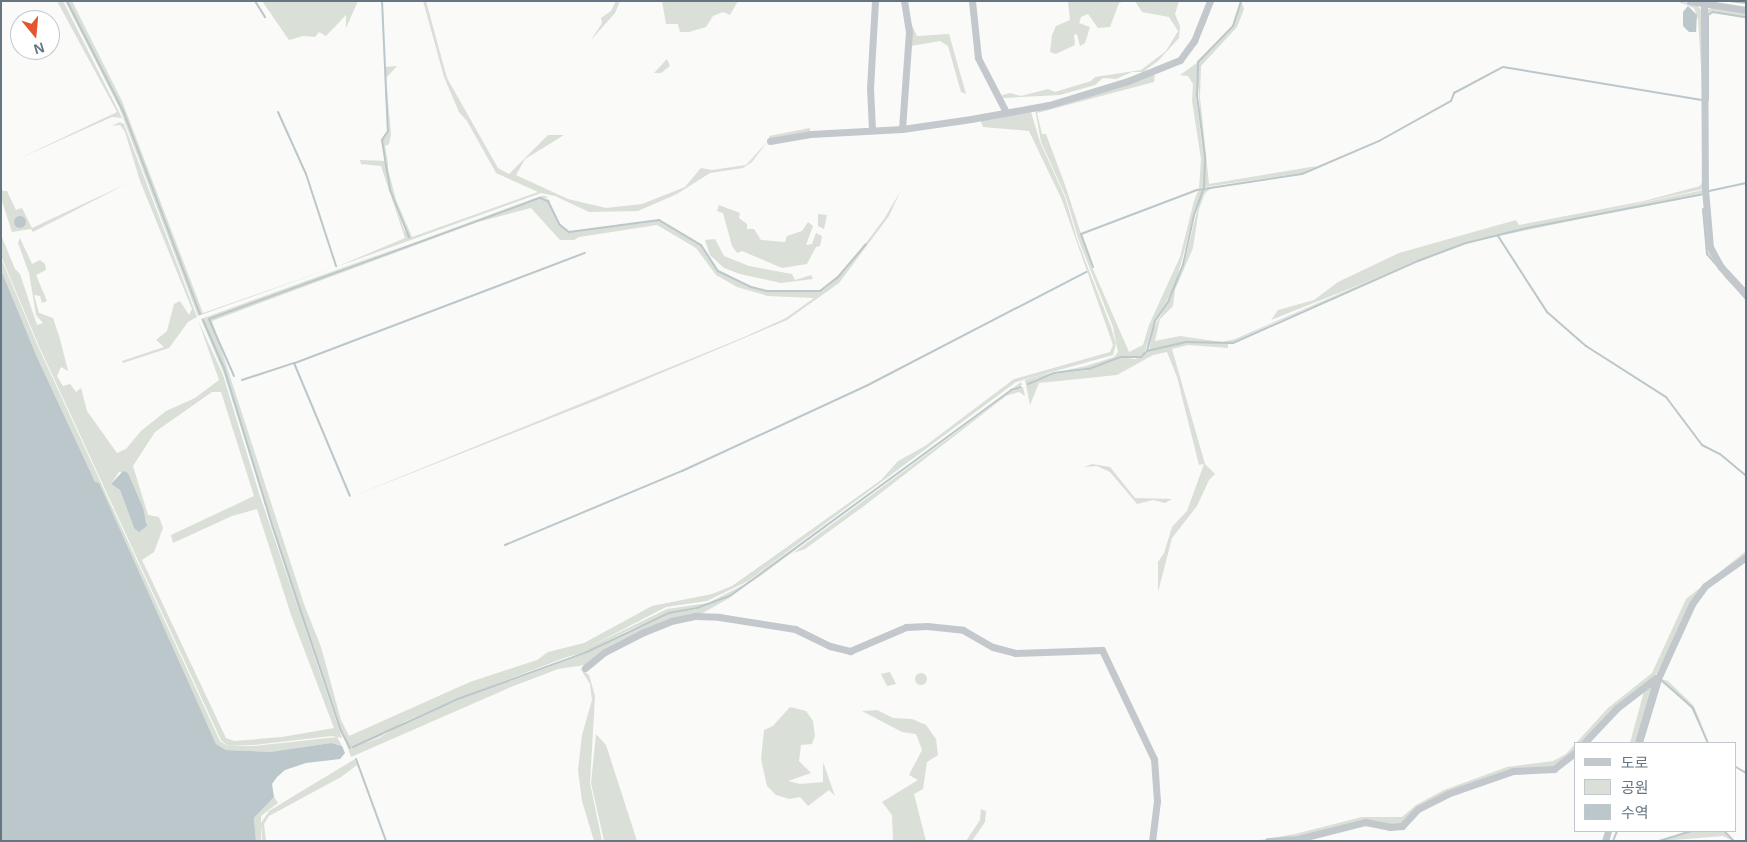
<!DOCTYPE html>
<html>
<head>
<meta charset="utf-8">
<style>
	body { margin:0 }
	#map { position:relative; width:1747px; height:842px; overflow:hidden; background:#fafaf8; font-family:Arial,"Noto Sans KR",sans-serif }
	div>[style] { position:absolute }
	.green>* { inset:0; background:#dadfd7 }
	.round { border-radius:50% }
	.water>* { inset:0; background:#bbc7cb }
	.stream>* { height:2px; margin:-1px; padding:0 1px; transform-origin:1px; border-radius:1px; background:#bbc7cb }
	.minor>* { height:7px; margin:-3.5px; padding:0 3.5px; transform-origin:3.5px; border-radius:3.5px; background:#c3c8cc }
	span { translate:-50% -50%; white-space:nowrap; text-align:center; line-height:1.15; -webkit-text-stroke:5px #fff; paint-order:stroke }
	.frame { position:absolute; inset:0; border:2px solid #657683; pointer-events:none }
	.legend { position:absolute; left:1574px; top:742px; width:162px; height:90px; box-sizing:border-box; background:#fff; border:1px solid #c1c8cd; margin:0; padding:6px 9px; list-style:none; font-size:15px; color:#657683 }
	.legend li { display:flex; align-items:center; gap:10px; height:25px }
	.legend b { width:25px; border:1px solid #c1c8cd }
	.north { position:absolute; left:10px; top:10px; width:50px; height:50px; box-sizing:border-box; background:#fff; border:1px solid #c1c8cd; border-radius:50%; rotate:163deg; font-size:14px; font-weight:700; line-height:20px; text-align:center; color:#657683 }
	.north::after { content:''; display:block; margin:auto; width:18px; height:22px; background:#e4572e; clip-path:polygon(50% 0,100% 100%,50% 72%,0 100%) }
</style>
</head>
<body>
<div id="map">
	<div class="green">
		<div style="clip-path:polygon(57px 1px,63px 1px,122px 118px,112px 117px,18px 159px,117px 112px)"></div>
		<div style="clip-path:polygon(65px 1px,72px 1px,122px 101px,203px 313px,335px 267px,198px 316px,119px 107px)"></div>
		<div style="clip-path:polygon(262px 1px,358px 1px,346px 28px,346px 15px,326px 36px,319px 32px,315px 37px,303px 36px,289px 40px)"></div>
		<div style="clip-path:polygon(383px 1px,385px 67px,397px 66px,386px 78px,391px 135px,389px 144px,385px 146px,388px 163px,388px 169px,396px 200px,412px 237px,538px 192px,496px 173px,467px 121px,459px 112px,444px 77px,423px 1px,426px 1px,447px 78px,498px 168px,509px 174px,548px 135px,564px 135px,525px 159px,516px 175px,568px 199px,606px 208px,642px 204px,685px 187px,701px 168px,712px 170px,746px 165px,767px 142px,752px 162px,743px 168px,710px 173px,677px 194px,638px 211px,589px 212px,555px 196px,541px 193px,336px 267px,405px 238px,381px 166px,361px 164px,360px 160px,386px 161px,386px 172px,389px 190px,401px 221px,404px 230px,409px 237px,390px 190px,386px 172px,387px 163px,382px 140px,389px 131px,385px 92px)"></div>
		<div style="clip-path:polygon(616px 1px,620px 1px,615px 13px,591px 40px,602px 23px,601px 18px,611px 11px)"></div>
		<div style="clip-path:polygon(662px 1px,738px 1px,730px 15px,723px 12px,713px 16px,706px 27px,689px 32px,680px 32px,678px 24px,666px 24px)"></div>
		<div style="clip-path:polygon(1068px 1px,1125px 1px,1119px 3px,1110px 27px,1098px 28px,1088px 14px,1081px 17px,1079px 23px,1090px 27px,1085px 43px,1080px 46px,1077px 34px,1074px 35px,1075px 45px,1056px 54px,1050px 52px,1052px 35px,1056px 26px,1070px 20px)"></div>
		<div style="clip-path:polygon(1135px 1px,1179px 1px,1175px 14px,1180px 26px,1179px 38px,1158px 61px,1143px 72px,1132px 72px,1116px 79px,1103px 78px,1095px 85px,1060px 95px,1003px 98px,1002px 95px,1010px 93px,1021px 96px,1048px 89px,1055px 92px,1091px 81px,1095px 77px,1141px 70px,1166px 51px,1178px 31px,1169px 17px,1142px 12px)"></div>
		<div style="clip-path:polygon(1241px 1px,1244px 9px,1237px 27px,1201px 66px,1200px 97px,1209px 184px,1317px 166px,1302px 173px,1205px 187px,1197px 68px,1200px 60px,1233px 27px)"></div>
		<div style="clip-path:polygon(1676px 1px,1696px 4px,1702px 11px,1705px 178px,1703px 189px,1466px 242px,1271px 320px,1278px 310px,1314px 300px,1338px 282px,1399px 253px,1516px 220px,1519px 225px,1644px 201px,1700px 186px,1703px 180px,1703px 100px,1698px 19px,1694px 8px)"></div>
		<div style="clip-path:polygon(1715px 7px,1746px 11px,1746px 17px,1713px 11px,1708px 14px,1707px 66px,1708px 191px,1713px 246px,1728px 271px,1746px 291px,1722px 267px,1713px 248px,1710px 234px,1707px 185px,1706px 119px,1706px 10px)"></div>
		<div style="clip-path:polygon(911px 23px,917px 36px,949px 34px,966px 94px,961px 92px,948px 46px,940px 41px,911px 46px)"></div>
		<div style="clip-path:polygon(667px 59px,670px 66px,661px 73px,654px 73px)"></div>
		<div style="clip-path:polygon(1198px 62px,1196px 95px,1205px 171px,1204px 187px,1199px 189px,1201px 159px,1192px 101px,1193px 84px,1188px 76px,1180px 75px)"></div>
		<div style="clip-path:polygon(1155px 73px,1154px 82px,1037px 113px,1042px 134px,1046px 134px,1065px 185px,1092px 267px,1129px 352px,1143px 345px,1149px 325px,1180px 257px,1194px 201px,1198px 191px,1204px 189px,1194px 214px,1175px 286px,1155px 321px,1144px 354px,1135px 358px,1121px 356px,1089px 369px,1054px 373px,1036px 379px,1027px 385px,1054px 374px,1089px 370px,1121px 357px,1135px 359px,1141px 357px,1149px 351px,1153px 329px,1168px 302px,1184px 265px,1200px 198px,1205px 188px,1213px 187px,1205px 193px,1199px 209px,1193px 248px,1175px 290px,1173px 306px,1160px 319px,1155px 341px,1180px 336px,1222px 342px,1235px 339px,1417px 260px,1466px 242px,1528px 227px,1703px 190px,1710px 248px,1746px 299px,1726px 279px,1708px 253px,1703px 193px,1466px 243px,1418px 261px,1272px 324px,1228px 344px,1228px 348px,1188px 345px,1172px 349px,1205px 464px,1215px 474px,1209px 480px,1197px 506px,1172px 538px,1158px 592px,1158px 562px,1164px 553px,1172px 527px,1187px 511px,1204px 464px,1199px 465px,1177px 377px,1167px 352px,1153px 355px,1117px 375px,1039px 383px,1030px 405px,1025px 380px,1042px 375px,1086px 366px,1114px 357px,1118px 352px,1113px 327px,1079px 241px,1066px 197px,1041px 142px,1035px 109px)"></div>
		<div style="clip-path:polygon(1031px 112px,1040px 142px,1065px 197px,1078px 242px,1111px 327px,1116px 344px,1113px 355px,1016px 382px,748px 581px,707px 601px,666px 607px,589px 647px,667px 609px,708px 603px,749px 582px,1021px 382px,1022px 385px,1011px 389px,759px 577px,730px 596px,697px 608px,668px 613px,625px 632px,586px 652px,567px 657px,457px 699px,404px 722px,379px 737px,353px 747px,379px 738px,404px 723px,458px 700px,587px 653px,669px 614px,697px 609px,731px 597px,701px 614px,683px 616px,585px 665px,558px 669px,511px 687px,351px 757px,300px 615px,224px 374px,201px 319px,541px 196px,546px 196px,549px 201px,546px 198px,540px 198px,529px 201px,411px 243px,209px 320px,411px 244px,540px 199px,548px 201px,558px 224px,569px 232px,659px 220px,700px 245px,718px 271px,741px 283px,767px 291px,814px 292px,826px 288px,844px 272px,884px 219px,900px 192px,889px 216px,839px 283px,787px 320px,597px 400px,351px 497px,742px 338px,786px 318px,814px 298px,768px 296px,737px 287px,716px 275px,696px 248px,657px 225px,579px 237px,574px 240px,560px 240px,531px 208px,478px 222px,212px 321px,304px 604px,321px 647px,341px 720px,349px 736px,470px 682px,537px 660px,548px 652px,584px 643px,652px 606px,712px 594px,732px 586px,881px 480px,898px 461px,925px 446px,1014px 379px,1110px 352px,1113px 345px,1062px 200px,1029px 131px,983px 127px,980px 119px)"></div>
		<div style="clip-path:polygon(120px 122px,124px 124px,197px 317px,188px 322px,169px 348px,123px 363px,122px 361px,164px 347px,156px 340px,167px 331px,174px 304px,180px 301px,189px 315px,192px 309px,140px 181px,125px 132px,120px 125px,112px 126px)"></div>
		<div style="clip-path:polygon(810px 128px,810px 132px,769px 140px,769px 136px)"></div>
		<div style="clip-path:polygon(126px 184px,33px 232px,31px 229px,12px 232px,1px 198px,1px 187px,3px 191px,7px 191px,16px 210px,22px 208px,32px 228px)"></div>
		<div style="clip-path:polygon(719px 205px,740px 213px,739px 218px,747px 224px,747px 229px,754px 229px,761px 240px,785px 242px,787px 236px,802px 231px,808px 222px,813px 226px,806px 245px,812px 244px,816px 233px,822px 236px,820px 246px,816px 247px,807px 264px,782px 268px,742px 251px,737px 253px,732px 246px,723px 213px,717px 211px)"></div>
		<div style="clip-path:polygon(818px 214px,827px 215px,824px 229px,818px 226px)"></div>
		<div style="clip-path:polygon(evenodd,1px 235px,15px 269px,20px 274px,37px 325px,43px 323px,36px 315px,29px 273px,18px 243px,20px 238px,32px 264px,40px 260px,45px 264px,46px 270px,36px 275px,47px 301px,42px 303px,40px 296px,34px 295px,39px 313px,53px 318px,60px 339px,68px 371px,61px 367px,57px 376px,63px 386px,70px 384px,76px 392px,81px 388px,87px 411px,117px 453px,126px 449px,141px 431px,166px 411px,195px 398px,219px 380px,198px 320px,223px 375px,259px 493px,342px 738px,332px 736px,253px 745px,228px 746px,221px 740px,38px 344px,1px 256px,1px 235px,212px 392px,221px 392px,254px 496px,171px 535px,173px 543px,232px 516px,257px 509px,291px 615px,334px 728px,282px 737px,234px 741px,226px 738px,142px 560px,154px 552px,163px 528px,159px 517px,148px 515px,133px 466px,155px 432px,212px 392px,1px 235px,119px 472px,128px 473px,147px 523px,134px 528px,120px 490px,111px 484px,119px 472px)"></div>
		<div style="clip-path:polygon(715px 239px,724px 256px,749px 266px,792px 274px,795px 280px,811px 275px,813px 279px,781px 283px,740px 274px,724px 268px,710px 255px,705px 240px)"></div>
		<div style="clip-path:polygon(1px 258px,37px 344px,220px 741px,228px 746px,253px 746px,337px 737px,342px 746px,331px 743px,270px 752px,226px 750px,216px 744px,37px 357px,1px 270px)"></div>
		<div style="clip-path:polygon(1023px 387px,1025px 396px,1019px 392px,1006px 396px,864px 506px,805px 549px,793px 553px,1012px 391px)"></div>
		<div style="clip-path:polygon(1092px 464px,1110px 467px,1135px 498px,1172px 499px,1165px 503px,1153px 500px,1137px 504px,1110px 472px,1097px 466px,1084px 467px)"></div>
		<div style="clip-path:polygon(1746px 551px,1746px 555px,1704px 586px,1654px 678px,1581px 743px,1576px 743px,1608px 708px,1652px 673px,1686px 599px)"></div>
		<div style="clip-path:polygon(580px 668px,589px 675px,595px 696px,590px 783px,602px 841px,594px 841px,582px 801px,578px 770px,582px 735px,592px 700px,590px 684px)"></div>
		<div style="clip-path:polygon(890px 672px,896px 684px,887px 686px,881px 674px)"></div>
		<div class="round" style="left:915px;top:673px;width:12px;height:12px"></div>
		<div style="clip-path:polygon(1656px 679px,1636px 743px,1630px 743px,1644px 691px)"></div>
		<div style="clip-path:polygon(1661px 679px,1668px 681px,1693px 705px,1711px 743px,1694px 708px)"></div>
		<div style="clip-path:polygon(1661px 680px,1693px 708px,1708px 743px,1691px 708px)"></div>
		<div style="clip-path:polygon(790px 707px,806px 711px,813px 721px,815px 736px,812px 744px,801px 745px,799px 761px,811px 773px,788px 781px,800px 784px,823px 782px,823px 762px,835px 796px,829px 790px,808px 806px,800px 797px,789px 799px,776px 795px,767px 786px,761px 759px,764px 730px,773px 726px)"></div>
		<div style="clip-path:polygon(877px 710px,893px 718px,912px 719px,926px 725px,936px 739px,938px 755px,927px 762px,923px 789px,914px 794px,926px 841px,893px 841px,892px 815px,882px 802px,918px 780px,909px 775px,922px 750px,916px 734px,902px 732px,862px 711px)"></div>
		<div style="clip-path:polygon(596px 734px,606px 745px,637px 841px,604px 841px,591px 783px)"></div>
		<div style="clip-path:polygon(1576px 743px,1576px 749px,1553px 768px,1530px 768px,1446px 792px,1401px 824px,1390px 826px,1376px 821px,1309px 835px,1254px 841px,1295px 834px,1362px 817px,1402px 817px,1416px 805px,1444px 790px,1507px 767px,1553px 761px,1566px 754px)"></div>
		<div style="clip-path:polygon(355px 759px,357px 765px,341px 777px,269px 816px,264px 824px,266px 841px,262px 841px,261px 823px,269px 811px)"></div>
		<div style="clip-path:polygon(274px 797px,278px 803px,261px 816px,261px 841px,256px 841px,254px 818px)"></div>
		<div style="clip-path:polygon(981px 809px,986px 811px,985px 822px,972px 841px,966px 841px,980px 820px)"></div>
		<div style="clip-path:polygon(1694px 831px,1723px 831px,1733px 841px,1723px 836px,1661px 841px)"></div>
	</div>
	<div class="water">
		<div style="clip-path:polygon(1688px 6px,1697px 15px,1696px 32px,1689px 32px,1683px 26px,1683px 12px)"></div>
		<div class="round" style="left:14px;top:216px;width:12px;height:12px"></div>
		<div style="clip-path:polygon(1px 270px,37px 357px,95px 482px,99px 483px,216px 744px,226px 750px,270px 752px,331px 743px,342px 746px,345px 753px,340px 759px,306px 763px,285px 770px,277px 777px,272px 784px,274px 797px,254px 818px,256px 841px,1px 841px)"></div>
		<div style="clip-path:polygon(123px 471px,128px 473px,143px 508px,147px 526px,139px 532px,134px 528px,120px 490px,111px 484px)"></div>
	</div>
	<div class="stream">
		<div style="left:67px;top:1px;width:126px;rotate:63deg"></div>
		<div style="left:124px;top:113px;width:215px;rotate:69.3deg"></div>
		<div style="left:255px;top:1px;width:19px;rotate:58deg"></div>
		<div style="left:382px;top:1px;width:130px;rotate:87.4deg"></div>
		<div style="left:388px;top:131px;width:11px;rotate:124deg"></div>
		<div style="left:382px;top:140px;width:51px;rotate:80.9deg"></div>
		<div style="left:390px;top:190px;width:51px;rotate:68deg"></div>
		<div style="left:1729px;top:1px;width:17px;rotate:7deg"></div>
		<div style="left:1708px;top:100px;width:85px;rotate:-90deg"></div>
		<div style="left:1708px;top:15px;width:6px;rotate:-31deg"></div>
		<div style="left:1713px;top:12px;width:33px;rotate:9deg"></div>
		<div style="left:278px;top:112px;width:68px;rotate:65.7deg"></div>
		<div style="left:306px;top:174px;width:97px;rotate:71.9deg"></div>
		<div style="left:1709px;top:191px;width:38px;rotate:-12deg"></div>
		<div style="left:1703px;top:209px;width:45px;rotate:84.9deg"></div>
		<div style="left:1707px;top:254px;width:60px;rotate:49.1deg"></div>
		<div style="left:1498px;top:236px;width:90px;rotate:57.2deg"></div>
		<div style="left:1547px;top:312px;width:52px;rotate:41.1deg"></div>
		<div style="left:1586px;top:346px;width:95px;rotate:32.5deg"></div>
		<div style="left:1666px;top:397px;width:60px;rotate:53.1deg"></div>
		<div style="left:1702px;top:445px;width:20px;rotate:27deg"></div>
		<div style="left:1720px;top:454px;width:34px;rotate:40deg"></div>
		<div style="left:1093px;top:267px;width:35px;rotate:-110deg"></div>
		<div style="left:1081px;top:234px;width:124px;rotate:-20.8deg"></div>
		<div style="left:1197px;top:190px;width:106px;rotate:-8.7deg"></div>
		<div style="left:1302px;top:174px;width:84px;rotate:-23.2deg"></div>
		<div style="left:1379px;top:141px;width:82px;rotate:-29.1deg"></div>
		<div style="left:1451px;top:101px;width:9px;rotate:-69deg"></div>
		<div style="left:1454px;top:93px;width:55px;rotate:-28deg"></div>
		<div style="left:1503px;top:67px;width:203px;rotate:9.4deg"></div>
		<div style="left:203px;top:320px;width:52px;rotate:66.4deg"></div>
		<div style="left:224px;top:368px;width:167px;rotate:73deg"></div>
		<div style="left:273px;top:528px;width:214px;rotate:71.5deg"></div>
		<div style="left:341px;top:731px;width:19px;rotate:62deg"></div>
		<div style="left:1147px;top:351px;width:40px;rotate:-13deg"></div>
		<div style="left:1186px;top:342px;width:47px;rotate:1.2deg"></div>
		<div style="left:1233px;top:343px;width:202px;rotate:-23.9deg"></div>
		<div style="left:1418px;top:261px;width:51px;rotate:-20.6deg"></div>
		<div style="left:1466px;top:243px;width:63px;rotate:-13.8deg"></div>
		<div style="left:1527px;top:228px;width:179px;rotate:-10.9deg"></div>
		<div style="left:295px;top:363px;width:310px;rotate:-20.8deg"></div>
		<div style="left:234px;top:376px;width:62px;rotate:-113.7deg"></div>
		<div style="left:209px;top:319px;width:352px;rotate:-20.1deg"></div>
		<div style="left:540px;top:198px;width:9px;rotate:21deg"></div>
		<div style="left:548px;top:201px;width:25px;rotate:64deg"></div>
		<div style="left:559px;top:224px;width:13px;rotate:39deg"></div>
		<div style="left:569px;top:232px;width:91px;rotate:-7.6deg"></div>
		<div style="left:659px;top:220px;width:49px;rotate:30.8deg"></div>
		<div style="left:701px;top:245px;width:31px;rotate:57deg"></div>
		<div style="left:718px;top:271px;width:37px;rotate:26deg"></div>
		<div style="left:751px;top:287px;width:16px;rotate:14deg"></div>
		<div style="left:767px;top:291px;width:53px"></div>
		<div style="left:820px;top:291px;width:23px;rotate:-38deg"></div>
		<div style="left:838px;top:277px;width:43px;rotate:-49.7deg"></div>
		<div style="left:242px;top:380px;width:55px;rotate:-18.1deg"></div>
		<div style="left:294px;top:363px;width:144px;rotate:67.2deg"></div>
		<div style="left:1028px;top:384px;width:28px;rotate:-23deg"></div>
		<div style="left:1054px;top:373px;width:35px;rotate:-7deg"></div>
		<div style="left:1089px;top:369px;width:34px;rotate:-21deg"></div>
		<div style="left:1121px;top:357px;width:20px"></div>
		<div style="left:1141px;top:357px;width:8px;rotate:-45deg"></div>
		<div style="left:1147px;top:351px;width:31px;rotate:-75deg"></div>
		<div style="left:1155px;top:321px;width:23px;rotate:-56deg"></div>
		<div style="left:1168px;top:302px;width:40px;rotate:-68deg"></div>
		<div style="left:1183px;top:265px;width:51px;rotate:-77.6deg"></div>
		<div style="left:1194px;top:215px;width:29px;rotate:-70deg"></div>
		<div style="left:1204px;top:188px;width:31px;rotate:-88deg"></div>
		<div style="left:1205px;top:157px;width:63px;rotate:-97.4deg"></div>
		<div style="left:1197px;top:95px;width:33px;rotate:-88deg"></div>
		<div style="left:1198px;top:62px;width:50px;rotate:-45.8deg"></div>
		<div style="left:1233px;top:26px;width:26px;rotate:-72deg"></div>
		<div style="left:505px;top:545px;width:192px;rotate:-22.7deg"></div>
		<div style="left:682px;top:471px;width:205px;rotate:-24.8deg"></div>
		<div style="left:868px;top:385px;width:246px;rotate:-27.4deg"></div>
		<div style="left:1642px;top:743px;width:66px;rotate:-73.2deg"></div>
		<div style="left:1661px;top:680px;width:43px;rotate:41.2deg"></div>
		<div style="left:1693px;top:708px;width:38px;rotate:67deg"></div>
		<div style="left:353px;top:747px;width:115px;rotate:-24.6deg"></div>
		<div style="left:458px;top:699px;width:137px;rotate:-20deg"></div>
		<div style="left:587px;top:652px;width:91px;rotate:-25.4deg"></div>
		<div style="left:669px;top:613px;width:28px;rotate:-10deg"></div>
		<div style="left:697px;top:608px;width:35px;rotate:-20deg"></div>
		<div style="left:730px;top:596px;width:348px;rotate:-36.2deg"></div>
		<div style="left:1011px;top:390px;width:10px;rotate:-17deg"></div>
		<div style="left:356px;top:759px;width:87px;rotate:69.9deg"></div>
		<div style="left:1736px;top:767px;width:12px;rotate:31deg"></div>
		<div style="left:1724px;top:831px;width:14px;rotate:45deg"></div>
		<div style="left:1613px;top:841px;width:11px;rotate:-68deg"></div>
		<div style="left:1659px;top:841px;width:34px;rotate:-17deg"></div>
	</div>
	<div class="minor">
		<div style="left:972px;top:1px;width:57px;rotate:84deg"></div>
		<div style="left:978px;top:58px;width:61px;rotate:62.6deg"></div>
		<div style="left:1690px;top:1px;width:57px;rotate:9.1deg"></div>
		<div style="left:1704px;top:5px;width:184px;rotate:89.7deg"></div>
		<div style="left:1705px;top:189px;width:58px;rotate:85.1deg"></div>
		<div style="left:1710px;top:247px;width:21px;rotate:62deg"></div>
		<div style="left:1720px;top:266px;width:38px;rotate:47deg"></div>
		<div style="left:872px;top:129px;width:41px;rotate:-92.8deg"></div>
		<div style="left:870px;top:88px;width:87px;rotate:-86.7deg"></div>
		<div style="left:902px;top:129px;width:97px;rotate:-85.9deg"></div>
		<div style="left:909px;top:32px;width:31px;rotate:-99deg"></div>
		<div style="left:770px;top:141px;width:42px;rotate:-9.7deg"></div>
		<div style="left:811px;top:134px;width:91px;rotate:-3.1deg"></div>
		<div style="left:902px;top:129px;width:70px;rotate:-8.2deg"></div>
		<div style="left:971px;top:119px;width:79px;rotate:-10.2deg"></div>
		<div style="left:1049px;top:105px;width:83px;rotate:-16.9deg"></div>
		<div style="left:1128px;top:81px;width:56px;rotate:-22deg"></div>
		<div style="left:1180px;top:60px;width:24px;rotate:-54deg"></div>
		<div style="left:1194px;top:41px;width:43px;rotate:-68.2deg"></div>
		<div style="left:585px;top:668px;width:26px;rotate:-39deg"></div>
		<div style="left:605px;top:652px;width:44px;rotate:-27.1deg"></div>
		<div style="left:644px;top:632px;width:29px;rotate:-22deg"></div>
		<div style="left:671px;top:621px;width:25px;rotate:-12deg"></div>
		<div style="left:695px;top:616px;width:24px;rotate:2deg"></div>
		<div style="left:719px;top:617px;width:77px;rotate:9deg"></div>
		<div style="left:795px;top:629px;width:39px;rotate:26deg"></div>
		<div style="left:830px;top:646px;width:21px;rotate:14deg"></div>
		<div style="left:850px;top:651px;width:61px;rotate:-23.2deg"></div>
		<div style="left:906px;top:627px;width:21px;rotate:-3deg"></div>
		<div style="left:927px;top:626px;width:36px;rotate:6deg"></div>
		<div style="left:963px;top:630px;width:34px;rotate:30deg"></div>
		<div style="left:993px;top:647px;width:23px;rotate:15deg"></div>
		<div style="left:1015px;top:653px;width:87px;rotate:-2deg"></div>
		<div style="left:1102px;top:650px;width:121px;rotate:64.5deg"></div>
		<div style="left:1154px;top:759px;width:42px;rotate:85.9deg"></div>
		<div style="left:1157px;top:801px;width:40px;rotate:97.1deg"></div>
		<div style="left:1584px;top:743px;width:48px;rotate:-46.7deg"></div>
		<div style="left:1617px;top:708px;width:49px;rotate:-37.6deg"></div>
		<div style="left:1638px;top:743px;width:60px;rotate:-73.7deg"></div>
		<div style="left:1655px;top:685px;width:89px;rotate:-65.4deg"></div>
		<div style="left:1692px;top:604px;width:22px;rotate:-54deg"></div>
		<div style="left:1705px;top:586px;width:50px;rotate:-35.3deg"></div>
		<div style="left:1268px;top:841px;width:30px;rotate:-4deg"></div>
		<div style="left:1298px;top:839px;width:69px;rotate:-14.2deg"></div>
		<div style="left:1365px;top:822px;width:25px;rotate:11deg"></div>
		<div style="left:1390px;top:827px;width:12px;rotate:-5deg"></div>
		<div style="left:1402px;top:826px;width:23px;rotate:-47deg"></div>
		<div style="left:1418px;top:809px;width:33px;rotate:-27deg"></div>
		<div style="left:1447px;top:794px;width:70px;rotate:-19.2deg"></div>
		<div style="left:1513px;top:771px;width:41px;rotate:-2.8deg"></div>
		<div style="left:1554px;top:769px;width:28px;rotate:-38deg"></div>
		<div style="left:1605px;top:841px;width:10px;rotate:-73deg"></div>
	</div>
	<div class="frame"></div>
	<ul class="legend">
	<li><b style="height:6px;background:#c3c8cc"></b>도로</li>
	<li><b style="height:14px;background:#dadfd7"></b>공원</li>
	<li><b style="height:14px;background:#bbc7cb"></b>수역</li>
	</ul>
	<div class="north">N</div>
</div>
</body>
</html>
